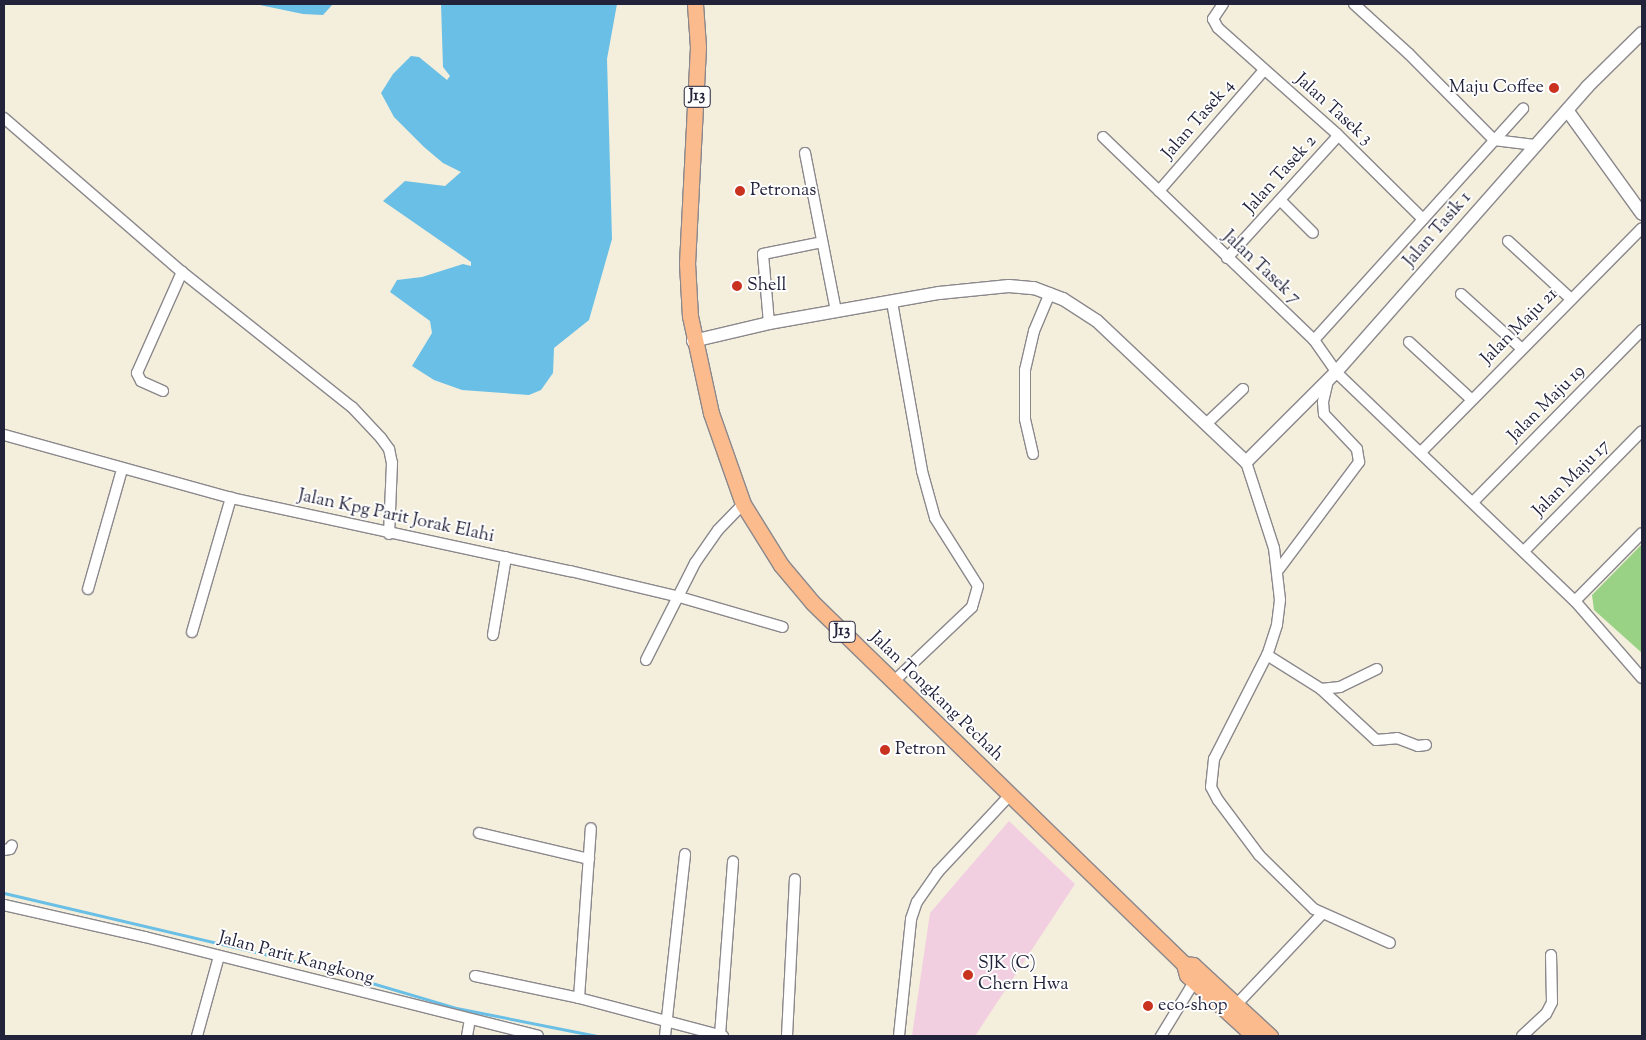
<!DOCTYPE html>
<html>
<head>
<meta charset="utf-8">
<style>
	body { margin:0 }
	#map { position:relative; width:1646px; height:1040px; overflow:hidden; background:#f4eedc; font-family:"Sorts Mill Goudy",serif }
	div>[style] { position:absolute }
	.built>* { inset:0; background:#f2cfe0 }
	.green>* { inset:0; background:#9ad285 }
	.water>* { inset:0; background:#69bfe6 }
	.stream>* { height:3px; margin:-1.5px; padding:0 1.5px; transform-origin:1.5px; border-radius:1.5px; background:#69bfe6 }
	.roads { filter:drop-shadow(1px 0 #8b888c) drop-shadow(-1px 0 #8b888c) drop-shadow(0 1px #8b888c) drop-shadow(0 -1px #8b888c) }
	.minor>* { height:10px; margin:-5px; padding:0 5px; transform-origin:5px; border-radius:5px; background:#fff }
	.tertiary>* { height:12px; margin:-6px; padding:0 6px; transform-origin:6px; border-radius:6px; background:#fff }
	.primary>* { height:15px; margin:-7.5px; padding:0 7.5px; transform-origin:7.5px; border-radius:7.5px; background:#fbbb8d }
	.dots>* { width:14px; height:14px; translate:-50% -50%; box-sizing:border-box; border:2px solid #fff; border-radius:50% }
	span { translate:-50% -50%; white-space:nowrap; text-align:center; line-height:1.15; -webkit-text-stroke:4px #fff; paint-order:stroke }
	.shield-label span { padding:1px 4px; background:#fff; border:1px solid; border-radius:4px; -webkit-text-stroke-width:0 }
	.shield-label { font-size:16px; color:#22223b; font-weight:700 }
	.poi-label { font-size:18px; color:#22223b }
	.right { translate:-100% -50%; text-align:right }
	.left { translate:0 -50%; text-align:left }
	.street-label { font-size:18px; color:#22223b }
	.frame { position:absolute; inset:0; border:5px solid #22223b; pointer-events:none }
</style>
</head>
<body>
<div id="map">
	<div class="built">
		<div style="clip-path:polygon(1009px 821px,1075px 884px,975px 1036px,912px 1036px,930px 913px)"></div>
	</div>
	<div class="green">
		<div style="clip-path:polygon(1642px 544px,1642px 653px,1594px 610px,1592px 595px)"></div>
	</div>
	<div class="water">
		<div style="clip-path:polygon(255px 4px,333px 4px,323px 15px,303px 14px)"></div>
		<div style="clip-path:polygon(441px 4px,617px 4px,607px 59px,612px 239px,589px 320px,554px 348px,553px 373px,541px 390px,529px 395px,462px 390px,434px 380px,412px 366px,432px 333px,430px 321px,390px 292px,397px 280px,422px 277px,463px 264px,471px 266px,471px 262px,383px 201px,405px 181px,445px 186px,461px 172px,443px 163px,424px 147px,394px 117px,381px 93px,393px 74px,411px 56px,419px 57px,447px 80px,450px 76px,443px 67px)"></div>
	</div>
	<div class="stream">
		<div style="left:4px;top:893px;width:315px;rotate:13.2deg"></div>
		<div style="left:311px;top:965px;width:151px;rotate:16.5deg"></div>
		<div style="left:456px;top:1008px;width:145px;rotate:11.2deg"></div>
	</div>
	<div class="roads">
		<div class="minor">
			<div style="left:1223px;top:4px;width:18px;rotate:124deg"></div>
			<div style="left:1213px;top:19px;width:10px;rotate:61deg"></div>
			<div style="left:1218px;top:28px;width:159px;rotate:41.7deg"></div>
			<div style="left:1337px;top:134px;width:121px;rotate:44.7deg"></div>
			<div style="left:1354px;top:4px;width:74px;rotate:42.3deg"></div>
			<div style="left:1409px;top:54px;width:121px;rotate:45.3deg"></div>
			<div style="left:1494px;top:140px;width:41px;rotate:7deg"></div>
			<div style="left:4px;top:118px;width:235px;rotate:40.9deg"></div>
			<div style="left:182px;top:272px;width:217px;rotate:38.5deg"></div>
			<div style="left:352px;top:407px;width:42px;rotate:46.9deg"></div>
			<div style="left:381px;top:438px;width:14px;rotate:54deg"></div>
			<div style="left:389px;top:449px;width:14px;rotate:78deg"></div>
			<div style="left:392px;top:463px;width:71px;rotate:92.4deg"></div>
			<div style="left:1103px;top:137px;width:293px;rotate:43.9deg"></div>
			<div style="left:1314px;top:340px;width:39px;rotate:55deg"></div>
			<div style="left:1336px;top:372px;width:331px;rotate:43.8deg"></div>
			<div style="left:1575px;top:601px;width:102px;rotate:49deg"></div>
			<div style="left:805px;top:153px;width:161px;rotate:78.9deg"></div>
			<div style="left:1159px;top:191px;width:160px;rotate:-49deg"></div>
			<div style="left:1281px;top:201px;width:45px;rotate:45deg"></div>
			<div style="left:1508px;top:241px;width:86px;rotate:42.6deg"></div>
			<div style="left:1227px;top:258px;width:165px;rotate:-47.7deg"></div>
			<div style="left:1461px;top:294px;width:82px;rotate:42deg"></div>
			<div style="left:892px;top:302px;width:172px;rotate:79.9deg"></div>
			<div style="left:922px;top:471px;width:49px;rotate:74.5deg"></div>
			<div style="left:935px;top:518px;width:80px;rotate:57.7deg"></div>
			<div style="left:978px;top:586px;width:22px;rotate:106deg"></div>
			<div style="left:972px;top:607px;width:109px;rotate:136.5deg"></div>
			<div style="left:769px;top:323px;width:69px;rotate:-95deg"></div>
			<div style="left:763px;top:254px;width:60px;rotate:-11.5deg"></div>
			<div style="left:1314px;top:340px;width:312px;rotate:-47.9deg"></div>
			<div style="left:1409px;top:342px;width:84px;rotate:42.6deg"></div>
			<div style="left:163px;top:391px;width:24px;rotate:-156deg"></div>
			<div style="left:141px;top:381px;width:9px;rotate:-117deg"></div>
			<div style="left:137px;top:373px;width:111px;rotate:-66deg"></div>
			<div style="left:1206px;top:424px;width:51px;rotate:-43.4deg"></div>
			<div style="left:4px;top:435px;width:236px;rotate:15.5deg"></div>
			<div style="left:231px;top:498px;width:347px;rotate:12.2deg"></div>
			<div style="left:570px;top:571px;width:109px;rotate:13.3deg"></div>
			<div style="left:676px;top:596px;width:111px;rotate:16.2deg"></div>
			<div style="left:1422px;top:451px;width:313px;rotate:-45.4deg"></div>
			<div style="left:1033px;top:454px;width:36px;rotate:-103deg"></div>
			<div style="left:1025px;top:419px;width:49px;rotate:-90deg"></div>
			<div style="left:1025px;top:370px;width:40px;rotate:-77deg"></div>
			<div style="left:1034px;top:331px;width:41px;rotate:-67.2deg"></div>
			<div style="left:1246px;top:462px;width:90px;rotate:72deg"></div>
			<div style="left:1274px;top:548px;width:52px;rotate:83.4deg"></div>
			<div style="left:1280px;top:600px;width:25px;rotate:97deg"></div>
			<div style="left:1277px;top:625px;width:32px;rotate:108deg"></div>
			<div style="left:1267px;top:655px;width:117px;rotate:117deg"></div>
			<div style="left:1214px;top:759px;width:28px;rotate:96deg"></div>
			<div style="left:1211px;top:787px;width:15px;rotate:62deg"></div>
			<div style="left:1218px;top:800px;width:69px;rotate:53.3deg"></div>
			<div style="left:1259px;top:855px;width:77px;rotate:44.5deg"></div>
			<div style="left:1314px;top:909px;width:83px;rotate:24.1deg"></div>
			<div style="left:1474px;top:501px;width:240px;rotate:-45.5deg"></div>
			<div style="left:1524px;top:551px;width:168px;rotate:-45.5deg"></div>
			<div style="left:1279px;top:569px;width:134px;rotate:-53.2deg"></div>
			<div style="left:1359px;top:462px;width:13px;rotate:-99deg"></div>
			<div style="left:1357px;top:449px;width:48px;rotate:-133.3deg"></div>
			<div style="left:1324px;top:414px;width:12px;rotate:-95deg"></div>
			<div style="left:1323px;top:402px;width:23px;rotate:-77deg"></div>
			<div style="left:88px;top:589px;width:124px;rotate:-74.1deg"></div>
			<div style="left:1575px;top:601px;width:95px;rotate:-45.4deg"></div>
			<div style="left:192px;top:632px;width:140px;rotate:-73.8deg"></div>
			<div style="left:493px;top:635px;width:79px;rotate:-80.5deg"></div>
			<div style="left:1267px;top:655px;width:64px;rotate:32.2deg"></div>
			<div style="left:1321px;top:689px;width:19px;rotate:-6deg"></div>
			<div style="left:1340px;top:687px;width:41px;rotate:-25.9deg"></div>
			<div style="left:646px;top:660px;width:109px;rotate:-63.2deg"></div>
			<div style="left:695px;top:563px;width:40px;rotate:-55.1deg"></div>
			<div style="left:718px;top:530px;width:36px;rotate:-46deg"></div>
			<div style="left:1321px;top:689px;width:75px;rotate:42.8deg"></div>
			<div style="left:1376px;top:740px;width:21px;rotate:-5deg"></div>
			<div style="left:1397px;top:738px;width:22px;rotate:21deg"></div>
			<div style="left:1418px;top:746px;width:8px;rotate:-7deg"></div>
			<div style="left:479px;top:833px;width:113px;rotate:13.3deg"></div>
			<div style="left:4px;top:850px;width:6px;rotate:-9deg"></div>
			<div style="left:10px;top:849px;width:4px;rotate:-63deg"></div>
			<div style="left:4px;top:905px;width:145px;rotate:12.8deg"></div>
			<div style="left:145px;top:937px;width:405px;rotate:14.1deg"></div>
			<div style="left:475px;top:976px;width:106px;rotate:11.9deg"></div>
			<div style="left:579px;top:998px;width:149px;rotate:14.8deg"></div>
			<div style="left:579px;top:998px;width:170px;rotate:-86deg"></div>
			<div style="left:1236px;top:1005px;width:125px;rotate:-46.6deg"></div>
			<div style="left:720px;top:1035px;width:174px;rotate:-85.7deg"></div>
			<div style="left:197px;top:1036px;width:83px;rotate:-74.6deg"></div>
			<div style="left:467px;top:1036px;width:17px;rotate:-80deg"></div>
			<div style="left:665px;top:1036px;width:183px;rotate:-83.7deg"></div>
			<div style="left:787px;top:1036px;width:157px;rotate:-87.1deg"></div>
			<div style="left:899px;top:1036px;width:118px;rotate:-84.1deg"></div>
			<div style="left:911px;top:919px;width:18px;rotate:-71deg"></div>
			<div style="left:917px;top:902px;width:37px;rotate:-55deg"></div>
			<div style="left:938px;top:872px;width:105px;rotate:-46.9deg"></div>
			<div style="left:1161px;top:1036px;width:69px;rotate:-58.6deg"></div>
			<div style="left:1522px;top:1036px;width:33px;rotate:-43deg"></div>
			<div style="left:1546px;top:1014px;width:13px;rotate:-63deg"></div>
			<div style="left:1552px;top:1002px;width:47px;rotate:-91.2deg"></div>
		</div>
		<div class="tertiary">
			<div style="left:1567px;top:110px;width:128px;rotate:54.2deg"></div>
			<div style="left:693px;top:341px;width:78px;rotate:-13.3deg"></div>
			<div style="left:769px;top:323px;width:173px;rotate:-10deg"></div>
			<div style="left:939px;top:293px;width:70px;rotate:-5.7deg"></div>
			<div style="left:1009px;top:286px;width:25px;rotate:5deg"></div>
			<div style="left:1034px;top:288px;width:31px;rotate:21deg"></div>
			<div style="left:1063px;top:299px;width:40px;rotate:32.9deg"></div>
			<div style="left:1097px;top:321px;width:205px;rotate:43.4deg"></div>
			<div style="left:1246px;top:462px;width:127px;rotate:-45deg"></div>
			<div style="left:1336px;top:372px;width:380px;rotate:-48.6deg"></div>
			<div style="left:1587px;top:87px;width:77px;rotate:-44.5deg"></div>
		</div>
		<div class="primary">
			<div style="left:695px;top:4px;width:43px;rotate:86deg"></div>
			<div style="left:698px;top:47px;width:216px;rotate:92.9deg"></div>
			<div style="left:687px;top:263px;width:53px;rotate:86.8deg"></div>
			<div style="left:690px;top:316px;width:99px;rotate:77.8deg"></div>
			<div style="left:711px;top:413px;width:96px;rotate:70.6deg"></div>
			<div style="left:743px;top:504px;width:72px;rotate:58.1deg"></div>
			<div style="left:781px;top:565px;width:48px;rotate:50deg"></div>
			<div style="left:812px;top:602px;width:519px;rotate:44.22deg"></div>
			<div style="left:1184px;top:964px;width:11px;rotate:75deg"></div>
			<div style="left:1187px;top:975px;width:91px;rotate:42.3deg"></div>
			<div style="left:1184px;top:964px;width:9px;rotate:6deg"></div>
			<div style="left:1193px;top:965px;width:105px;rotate:42.7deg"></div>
		</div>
	</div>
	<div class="dots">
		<div style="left:1554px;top:88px;background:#c8321e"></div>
		<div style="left:740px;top:191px;background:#c8321e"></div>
		<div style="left:737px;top:286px;background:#c8321e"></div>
		<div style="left:885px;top:750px;background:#c8321e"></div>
		<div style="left:968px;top:975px;background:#c8321e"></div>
		<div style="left:1148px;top:1006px;background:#c8321e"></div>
	</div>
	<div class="shield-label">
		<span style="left:697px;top:97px">J13</span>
		<span style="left:842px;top:632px">J13</span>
	</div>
	<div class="poi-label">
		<span class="right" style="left:1544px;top:88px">Maju Coffee</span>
		<span class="left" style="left:750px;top:191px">Petronas</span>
		<span class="left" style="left:747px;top:286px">Shell</span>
		<span class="left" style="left:895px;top:750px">Petron</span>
		<span class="left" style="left:978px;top:975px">SJK (C)<br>Chern Hwa</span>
		<span class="left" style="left:1158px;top:1006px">eco-shop</span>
	</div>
	<div class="street-label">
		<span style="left:1333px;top:110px;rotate:42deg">Jalan Tasek 3</span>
		<span style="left:1199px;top:120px;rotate:-49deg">Jalan Tasek 4</span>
		<span style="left:1281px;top:175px;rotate:-48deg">Jalan Tasek 2</span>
		<span style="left:1438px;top:230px;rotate:-49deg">Jalan Tasik 1</span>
		<span style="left:1261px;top:268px;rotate:43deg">Jalan Tasek 7</span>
		<span style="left:1520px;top:327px;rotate:-45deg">Jalan Maju 21</span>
		<span style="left:1547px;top:404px;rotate:-45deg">Jalan Maju 19</span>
		<span style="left:1572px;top:479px;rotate:-45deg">Jalan Maju 17</span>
		<span style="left:396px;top:517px;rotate:12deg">Jalan Kpg Parit Jorak Elahi</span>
		<span style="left:936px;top:697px;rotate:44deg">Jalan Tongkang Pechah</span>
		<span style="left:296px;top:959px;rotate:15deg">Jalan Parit Kangkong</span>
	</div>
	<div class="frame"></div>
</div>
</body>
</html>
